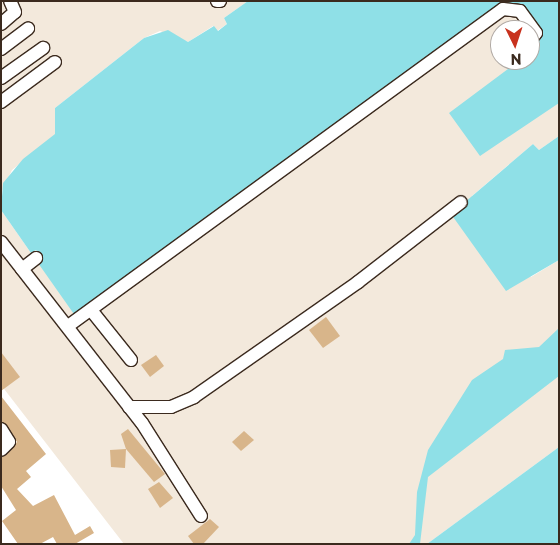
<!DOCTYPE html>
<html>
<head>
<meta charset="utf-8">
<style>
	body { margin:0 }
	#map { position:relative; width:560px; height:545px; overflow:hidden; background:#fff; font-family:"Playpen Sans",sans-serif }
	div>[style] { position:absolute }
	.built>* { inset:0; background:#f3e9dc }
	.water>* { inset:0; background:#8fe0e7 }
	.building>* { inset:0; background:#d8b58a }
	.roads { filter:drop-shadow(1px 0 #3b2a1e) drop-shadow(-1px 0 #3b2a1e) drop-shadow(0 1px #3b2a1e) drop-shadow(0 -1px #3b2a1e) }
	.minor>* { height:12px; margin:-6px; padding:0 6px; transform-origin:6px; border-radius:6px; background:#fff }
	span { translate:-50% -50%; white-space:nowrap; text-align:center; line-height:1.15; -webkit-text-stroke:5px #fff; paint-order:stroke }
	.frame { position:absolute; inset:0; border:2px solid #3b2a1e; pointer-events:none }
	.north { position:absolute; left:490px; top:20px; width:50px; height:50px; box-sizing:border-box; background:#fff; border:1px solid #b1aaa5; border-radius:50%; rotate:176deg; font-size:14px; font-weight:700; line-height:20px; text-align:center; color:#3b2a1e }
	.north::after { content:''; display:block; margin:auto; width:18px; height:22px; background:#c8321e; clip-path:polygon(50% 0,100% 100%,50% 72%,0 100%) }
</style>
</head>
<body>
<div id="map">
	<div class="built">
		<div style="clip-path:polygon(1px 1px,248px 1px,224px 18px,227px 24px,217px 31px,213px 26px,188px 42px,160px 31px,144px 38px,55px 108px,56px 134px,12px 170px,1px 193px)"></div>
		<div style="clip-path:polygon(502px 5px,522px 7px,530px 30px,500px 30px,500px 60px,520px 60px,550px 105px,559px 103px,559px 136px,539px 150px,533px 144px,472px 196px,531px 277px,559px 260px,559px 447px,427px 544px,124px 544px,1px 385px,1px 210px,31px 253px,36px 249px,44px 260px,39px 263px)"></div>
	</div>
	<div class="water">
		<div style="clip-path:polygon(248px 1px,559px 1px,559px 103px,480px 156px,449px 113px,520px 60px,530px 60px,530px 46px,539px 33px,502px 6px,76px 317px,38px 263px,43px 260px,36px 250px,31px 253px,1px 210px,3px 183px,23px 159px,55px 134px,55px 108px,144px 38px,168px 30px,188px 42px,214px 26px,218px 31px,227px 24px,224px 18px)"></div>
		<div style="clip-path:polygon(559px 136px,559px 260px,506px 291px,451px 214px,533px 144px,539px 150px)"></div>
		<div style="clip-path:polygon(559px 328px,559px 376px,428px 477px,420px 544px,409px 544px,415px 535px,417px 492px,428px 450px,472px 380px,503px 359px,505px 350px,539px 347px)"></div>
		<div style="clip-path:polygon(559px 447px,559px 544px,427px 544px)"></div>
	</div>
	<div class="building">
		<div style="clip-path:polygon(326px 317px,340px 336px,323px 348px,309px 330px)"></div>
		<div style="clip-path:polygon(1px 352px,20px 377px,1px 391px)"></div>
		<div style="clip-path:polygon(156px 355px,164px 366px,150px 377px,141px 365px)"></div>
		<div style="clip-path:polygon(1px 396px,46px 454px,26px 471px,31px 477px,17px 489px,33px 506px,54px 495px,75px 535px,90px 526px,94px 533px,75px 544px,57px 544px,53px 537px,40px 544px,18px 544px,2px 521px,16px 510px,1px 486px,1px 458px,17px 442px,1px 421px)"></div>
		<div style="clip-path:polygon(128px 429px,165px 474px,154px 482px,126px 449px,121px 434px)"></div>
		<div style="clip-path:polygon(244px 431px,254px 440px,241px 451px,232px 442px)"></div>
		<div style="clip-path:polygon(126px 449px,125px 468px,111px 467px,110px 450px)"></div>
		<div style="clip-path:polygon(159px 482px,173px 498px,160px 508px,148px 489px)"></div>
		<div style="clip-path:polygon(210px 519px,219px 527px,203px 544px,194px 544px,188px 536px)"></div>
	</div>
	<div class="roads">
		<div class="minor">
			<div style="left:217px;top:1px;width:3px"></div>
			<div style="left:1px;top:24px;width:18px;rotate:-41deg"></div>
			<div style="left:15px;top:12px;width:12px;rotate:-114deg"></div>
			<div style="left:1px;top:49px;width:34px;rotate:-37deg"></div>
			<div style="left:1px;top:78px;width:52px;rotate:-35.5deg"></div>
			<div style="left:1px;top:102px;width:67px;rotate:-36.5deg"></div>
			<div style="left:1px;top:242px;width:229px;rotate:52.1deg"></div>
			<div style="left:142px;top:423px;width:110px;rotate:57.6deg"></div>
			<div style="left:22px;top:269px;width:18px;rotate:-38deg"></div>
			<div style="left:91px;top:310px;width:64px;rotate:51.3deg"></div>
			<div style="left:68px;top:326px;width:538px;rotate:-36.08deg"></div>
			<div style="left:503px;top:9px;width:17px;rotate:7deg"></div>
			<div style="left:520px;top:11px;width:27px;rotate:54deg"></div>
			<div style="left:536px;top:33px;width:10px;rotate:127deg"></div>
			<div style="left:129px;top:407px;width:42px"></div>
			<div style="left:171px;top:407px;width:25px;rotate:-23deg"></div>
			<div style="left:194px;top:397px;width:200px;rotate:-35deg"></div>
			<div style="left:358px;top:282px;width:130px;rotate:-37.8deg"></div>
			<div style="left:1px;top:429px;width:15px;rotate:58deg"></div>
			<div style="left:9px;top:442px;width:11px;rotate:135deg"></div>
		</div>
	</div>
	<div class="frame"></div>
	<div class="north">N</div>
</div>
</body>
</html>
